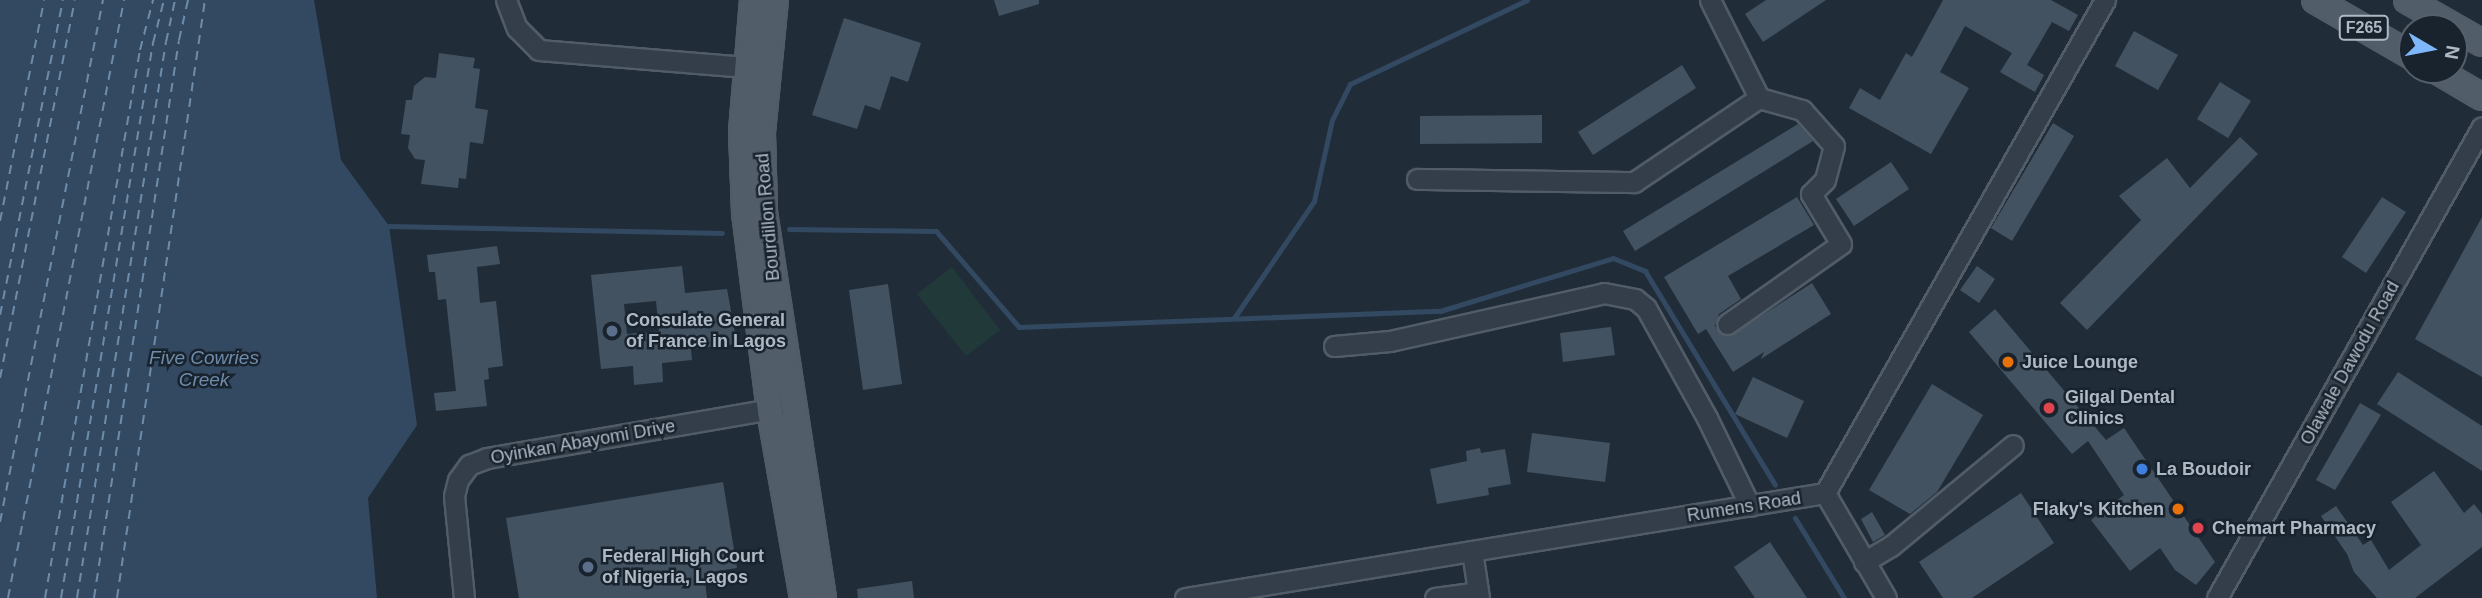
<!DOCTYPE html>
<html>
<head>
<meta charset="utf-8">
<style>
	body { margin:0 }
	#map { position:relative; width:2482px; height:598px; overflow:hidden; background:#202d39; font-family:Arial,sans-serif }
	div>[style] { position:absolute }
	.green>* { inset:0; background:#22393a }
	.water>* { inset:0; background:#334961 }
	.stream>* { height:5px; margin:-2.5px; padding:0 2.5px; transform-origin:2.5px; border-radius:2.5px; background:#334961 }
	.ferry>* { height:2px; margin-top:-1px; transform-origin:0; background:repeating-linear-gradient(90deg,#6e8caa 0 9px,transparent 0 16px) }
	.building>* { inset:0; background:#435261 }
	.roads { filter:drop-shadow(2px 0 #515c67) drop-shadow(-2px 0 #515c67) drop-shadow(0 2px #515c67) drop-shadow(0 -2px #515c67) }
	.minor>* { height:19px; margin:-9.5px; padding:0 9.5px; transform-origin:9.5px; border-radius:9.5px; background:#343e4a }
	.major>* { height:24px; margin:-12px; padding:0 12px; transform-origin:12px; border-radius:12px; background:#525d6a }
	.dots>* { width:19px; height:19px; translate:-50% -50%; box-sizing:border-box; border:4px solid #19232e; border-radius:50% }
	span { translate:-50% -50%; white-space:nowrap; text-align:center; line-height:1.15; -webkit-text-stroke:5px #19232e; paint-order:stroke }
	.shield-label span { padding:2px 5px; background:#19232e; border:2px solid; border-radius:5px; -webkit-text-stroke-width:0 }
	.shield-label { font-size:16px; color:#aeb9c6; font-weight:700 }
	.street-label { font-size:18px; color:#aeb9c6 }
	.poi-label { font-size:18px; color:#aeb9c6; font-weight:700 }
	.left { translate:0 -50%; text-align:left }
	.right { translate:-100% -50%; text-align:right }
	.water-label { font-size:19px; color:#6e8caa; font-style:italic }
	.north { position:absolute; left:2398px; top:14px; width:70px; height:70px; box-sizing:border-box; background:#19232e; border:2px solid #555f6b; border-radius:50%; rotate:100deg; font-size:19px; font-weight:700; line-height:28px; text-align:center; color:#aeb9c6 }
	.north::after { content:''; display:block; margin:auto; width:24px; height:32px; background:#7fb7fb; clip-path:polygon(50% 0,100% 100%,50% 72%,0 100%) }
</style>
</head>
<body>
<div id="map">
	<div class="green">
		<div style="clip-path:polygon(952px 267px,1000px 330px,966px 356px,917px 294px)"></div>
	</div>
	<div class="water">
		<div style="clip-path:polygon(0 0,314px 0,341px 160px,389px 226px,417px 425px,368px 498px,377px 598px,0 598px)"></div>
	</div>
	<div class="stream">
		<div style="left:389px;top:226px;width:333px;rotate:1.2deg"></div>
		<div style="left:789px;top:229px;width:147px;rotate:0.8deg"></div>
		<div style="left:936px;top:231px;width:127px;rotate:49.2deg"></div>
		<div style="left:1019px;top:327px;width:421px;rotate:-2.2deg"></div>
		<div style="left:1440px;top:311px;width:181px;rotate:-17deg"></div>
		<div style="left:1613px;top:258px;width:35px;rotate:22deg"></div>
		<div style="left:1645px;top:271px;width:250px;rotate:58.7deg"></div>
		<div style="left:1234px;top:318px;width:142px;rotate:-55.6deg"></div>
		<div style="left:1314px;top:201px;width:83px;rotate:-77.5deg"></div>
		<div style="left:1332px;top:120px;width:40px;rotate:-63.4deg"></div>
		<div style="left:1350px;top:84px;width:196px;rotate:-25.4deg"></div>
		<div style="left:1795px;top:518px;width:94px;rotate:58.5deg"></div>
	</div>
	<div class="ferry">
		<div style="left:0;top:221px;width:225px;rotate:-78.7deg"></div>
		<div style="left:0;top:315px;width:321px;rotate:-78.7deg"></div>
		<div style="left:0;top:378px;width:385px;rotate:-78.8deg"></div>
		<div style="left:0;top:522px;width:532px;rotate:-78.84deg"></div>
		<div style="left:8px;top:598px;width:609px;rotate:-79.02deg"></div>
		<div style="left:45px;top:598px;width:556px;rotate:-80.17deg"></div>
		<div style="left:140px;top:50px;width:52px;rotate:-75.4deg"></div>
		<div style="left:61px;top:598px;width:563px;rotate:-80.59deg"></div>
		<div style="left:153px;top:43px;width:44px;rotate:-75.7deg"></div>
		<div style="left:77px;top:598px;width:563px;rotate:-80.91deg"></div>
		<div style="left:166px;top:42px;width:43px;rotate:-77.9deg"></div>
		<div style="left:94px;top:598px;width:564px;rotate:-81.34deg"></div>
		<div style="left:179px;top:40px;width:41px;rotate:-77.3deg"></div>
		<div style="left:117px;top:598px;width:604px;rotate:-81.63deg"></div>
	</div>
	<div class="building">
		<div style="clip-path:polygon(994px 0,1039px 0,1039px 4px,999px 16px)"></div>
		<div style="clip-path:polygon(1766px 0,1826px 0,1763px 42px,1745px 14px)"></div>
		<div style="clip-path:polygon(1943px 0,2051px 0,2078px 15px,2069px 31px,2052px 22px,2027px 65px,2044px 75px,2035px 92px,2000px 72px,2012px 53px,1965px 26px,1940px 72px,1969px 88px,1931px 154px,1849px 108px,1860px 88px,1880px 100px,1906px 53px,1912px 57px)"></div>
		<div style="clip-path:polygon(844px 18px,921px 43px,908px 82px,891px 76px,880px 110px,865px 105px,857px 129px,812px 115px)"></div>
		<div style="clip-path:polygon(2134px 31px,2178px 55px,2158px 90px,2115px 66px)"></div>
		<div style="clip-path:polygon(439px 53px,475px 58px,473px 68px,480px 69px,475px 108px,488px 110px,483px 144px,470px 142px,466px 179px,459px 178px,458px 188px,421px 184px,425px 160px,415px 159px,408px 148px,410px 135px,401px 134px,406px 100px,412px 100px,414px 86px,425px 77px,436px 78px)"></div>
		<div style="clip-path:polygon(1682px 65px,1696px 88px,1593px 155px,1578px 132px)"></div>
		<div style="clip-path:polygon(2220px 82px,2251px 101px,2228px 138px,2197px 119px)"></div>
		<div style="clip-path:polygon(1542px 115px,1542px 143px,1420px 144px,1420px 116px)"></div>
		<div style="clip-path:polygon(2053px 123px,2074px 136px,2012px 241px,1991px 228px)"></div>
		<div style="clip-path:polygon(1798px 124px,1813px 141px,1635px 251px,1623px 231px)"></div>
		<div style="clip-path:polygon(2240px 137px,2258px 154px,2087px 330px,2060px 303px,2141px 220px,2119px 196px,2167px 158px,2190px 188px)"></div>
		<div style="clip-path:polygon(1891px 162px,1909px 189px,1854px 226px,1836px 199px)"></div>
		<div style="clip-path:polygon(1797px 197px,1814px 225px,1728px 276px,1741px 299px,1719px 314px,1715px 326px,1721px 335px,1733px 334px,1812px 283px,1831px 314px,1761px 359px,1764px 352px,1733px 372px,1706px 329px,1698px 334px,1664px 277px)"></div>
		<div style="clip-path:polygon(2382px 197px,2406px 212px,2366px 273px,2342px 257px)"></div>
		<div style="clip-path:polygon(2482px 217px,2482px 377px,2415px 339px)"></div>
		<div style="clip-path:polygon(497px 246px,500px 264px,477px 267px,480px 303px,496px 301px,503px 366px,488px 368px,489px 379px,484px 380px,487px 406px,436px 411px,434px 393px,456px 391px,446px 299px,438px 300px,435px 272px,429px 272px,427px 255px)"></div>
		<div style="clip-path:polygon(evenodd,682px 266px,685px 293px,727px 289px,737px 344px,691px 349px,692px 360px,662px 363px,663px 382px,634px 385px,633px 366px,601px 369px,591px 275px,682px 266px,656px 301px,659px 331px,627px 334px,624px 304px,656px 301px)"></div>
		<div style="clip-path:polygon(1977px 266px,1995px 279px,1979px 303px,1960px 290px)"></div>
		<div style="clip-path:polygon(888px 284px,902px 384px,863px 390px,849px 290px)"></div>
		<div style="clip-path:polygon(1995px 309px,2106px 440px,2124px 428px,2215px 562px,2196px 585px,2175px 570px,2160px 548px,2130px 571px,2091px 520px,2124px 495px,2088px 441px,2072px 454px,1969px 332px)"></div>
		<div style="clip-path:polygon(1611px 327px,1615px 355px,1563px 362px,1560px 333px)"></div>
		<div style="clip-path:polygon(2398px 372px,2482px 426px,2482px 471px,2377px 404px)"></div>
		<div style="clip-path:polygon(1753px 377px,1804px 401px,1787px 438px,1735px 414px)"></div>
		<div style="clip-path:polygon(1932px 384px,1983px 415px,1937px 492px,1910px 514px,1869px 490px)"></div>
		<div style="clip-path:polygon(2360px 403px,2381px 415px,2335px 490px,2316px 480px)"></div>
		<div style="clip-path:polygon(1532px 433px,1610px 443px,1605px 482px,1527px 472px)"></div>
		<div style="clip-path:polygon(1480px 448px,1481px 453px,1505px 449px,1511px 484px,1488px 488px,1489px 495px,1437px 504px,1430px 469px,1467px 461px,1466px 451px)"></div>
		<div style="clip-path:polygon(2434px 471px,2464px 513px,2474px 504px,2482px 514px,2482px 547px,2415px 598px,2377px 598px,2354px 572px,2347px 554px,2321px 516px,2336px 506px,2363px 545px,2371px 540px,2389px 570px,2421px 545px,2391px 502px)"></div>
		<div style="clip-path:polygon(723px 482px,737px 568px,704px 573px,707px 598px,519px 598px,506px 518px)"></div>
		<div style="clip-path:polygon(2021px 493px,2054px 543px,1972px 598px,1943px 598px,1919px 562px)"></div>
		<div style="clip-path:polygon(1872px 512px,1885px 535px,1873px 542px,1861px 519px)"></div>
		<div style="clip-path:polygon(1770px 542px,1807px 598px,1755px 598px,1734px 567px)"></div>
		<div style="clip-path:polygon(912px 581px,914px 598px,858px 598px,857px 589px)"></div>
	</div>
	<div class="roads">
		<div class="minor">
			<div style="left:506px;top:0;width:30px;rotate:69deg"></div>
			<div style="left:517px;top:28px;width:31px;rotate:45deg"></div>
			<div style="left:539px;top:50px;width:207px;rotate:4.7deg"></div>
			<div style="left:1710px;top:0;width:110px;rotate:63.4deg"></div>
			<div style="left:1759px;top:98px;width:45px;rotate:15.6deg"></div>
			<div style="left:1802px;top:110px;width:48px;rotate:48.4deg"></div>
			<div style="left:1834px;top:146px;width:35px;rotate:105deg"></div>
			<div style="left:1825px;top:180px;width:20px;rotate:135deg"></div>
			<div style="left:1811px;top:194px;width:58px;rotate:59deg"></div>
			<div style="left:1841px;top:244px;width:139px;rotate:144.9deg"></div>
			<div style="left:1417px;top:179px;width:217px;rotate:0.8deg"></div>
			<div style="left:1634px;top:182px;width:151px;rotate:-33.9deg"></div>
			<div style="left:1334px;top:346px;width:56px;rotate:-5.1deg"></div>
			<div style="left:1390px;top:341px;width:219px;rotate:-12.6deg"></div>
			<div style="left:1604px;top:293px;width:32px;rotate:11deg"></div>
			<div style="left:1635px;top:299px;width:14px;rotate:39deg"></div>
			<div style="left:1646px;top:308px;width:126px;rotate:61deg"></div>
			<div style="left:1707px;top:418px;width:98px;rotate:64deg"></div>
			<div style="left:1825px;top:493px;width:121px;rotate:59.8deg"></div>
			<div style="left:1472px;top:551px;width:48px;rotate:81.5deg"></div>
			<div style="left:1864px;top:562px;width:31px;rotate:-31deg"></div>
			<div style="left:1891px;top:546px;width:158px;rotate:-39.6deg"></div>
			<div style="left:464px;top:598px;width:102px;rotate:-95.6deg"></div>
			<div style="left:454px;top:496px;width:16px;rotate:-76deg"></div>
			<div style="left:458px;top:480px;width:19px;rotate:-54deg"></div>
			<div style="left:469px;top:465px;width:19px;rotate:-21deg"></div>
			<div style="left:487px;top:458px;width:300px;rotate:-9.8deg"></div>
			<div style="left:1185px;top:598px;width:649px;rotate:-9.32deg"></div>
			<div style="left:1825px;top:493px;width:567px;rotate:-60.41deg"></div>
			<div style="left:1435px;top:598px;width:43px;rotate:-7.9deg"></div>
			<div style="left:2217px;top:598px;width:540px;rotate:-60.64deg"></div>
		</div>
		<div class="major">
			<div style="left:753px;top:0;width:131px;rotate:94.8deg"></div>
			<div style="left:742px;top:131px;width:82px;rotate:87.9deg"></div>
			<div style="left:745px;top:213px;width:200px;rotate:82.8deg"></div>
			<div style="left:770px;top:411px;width:190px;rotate:80deg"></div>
			<div style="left:775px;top:0;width:134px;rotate:95.6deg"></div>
			<div style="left:762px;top:133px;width:79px;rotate:88.5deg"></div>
			<div style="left:764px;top:212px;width:390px;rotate:81.3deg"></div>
			<div style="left:2315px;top:0;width:112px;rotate:30deg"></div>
			<div style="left:2407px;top:0;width:86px;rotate:29.8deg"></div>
			<div style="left:2436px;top:70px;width:53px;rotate:30.4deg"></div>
		</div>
	</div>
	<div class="dots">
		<div style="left:612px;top:331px;background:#5c6f8a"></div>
		<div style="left:2008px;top:362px;background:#e8710a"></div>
		<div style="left:2049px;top:408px;background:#e0444e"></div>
		<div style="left:2142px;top:469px;background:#3f7fe0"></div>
		<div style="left:2178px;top:509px;background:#e8710a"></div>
		<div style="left:2198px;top:528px;background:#e0444e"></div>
		<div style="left:588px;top:567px;background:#5c6f8a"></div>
	</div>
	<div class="shield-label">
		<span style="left:2364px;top:28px">F265</span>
	</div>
	<div class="street-label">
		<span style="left:768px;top:217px;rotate:-95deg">Bourdillon Road</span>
		<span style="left:2350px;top:363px;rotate:-61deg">Olawale Dawodu Road</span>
		<span style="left:583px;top:442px;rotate:-10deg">Oyinkan Abayomi Drive</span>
		<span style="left:1744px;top:507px;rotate:-9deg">Rumens Road</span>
	</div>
	<div class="poi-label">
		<span class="left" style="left:626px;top:331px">Consulate General<br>of France in Lagos</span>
		<span class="left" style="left:2022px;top:362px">Juice Lounge</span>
		<span class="left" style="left:2065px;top:408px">Gilgal Dental<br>Clinics</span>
		<span class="left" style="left:2156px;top:469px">La Boudoir</span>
		<span class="right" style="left:2164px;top:509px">Flaky's Kitchen</span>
		<span class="left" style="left:2212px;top:528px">Chemart Pharmacy</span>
		<span class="left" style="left:602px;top:567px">Federal High Court<br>of Nigeria, Lagos</span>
	</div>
	<div class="water-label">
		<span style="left:204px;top:369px">Five Cowries<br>Creek</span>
	</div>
	<div class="north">N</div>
</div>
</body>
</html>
